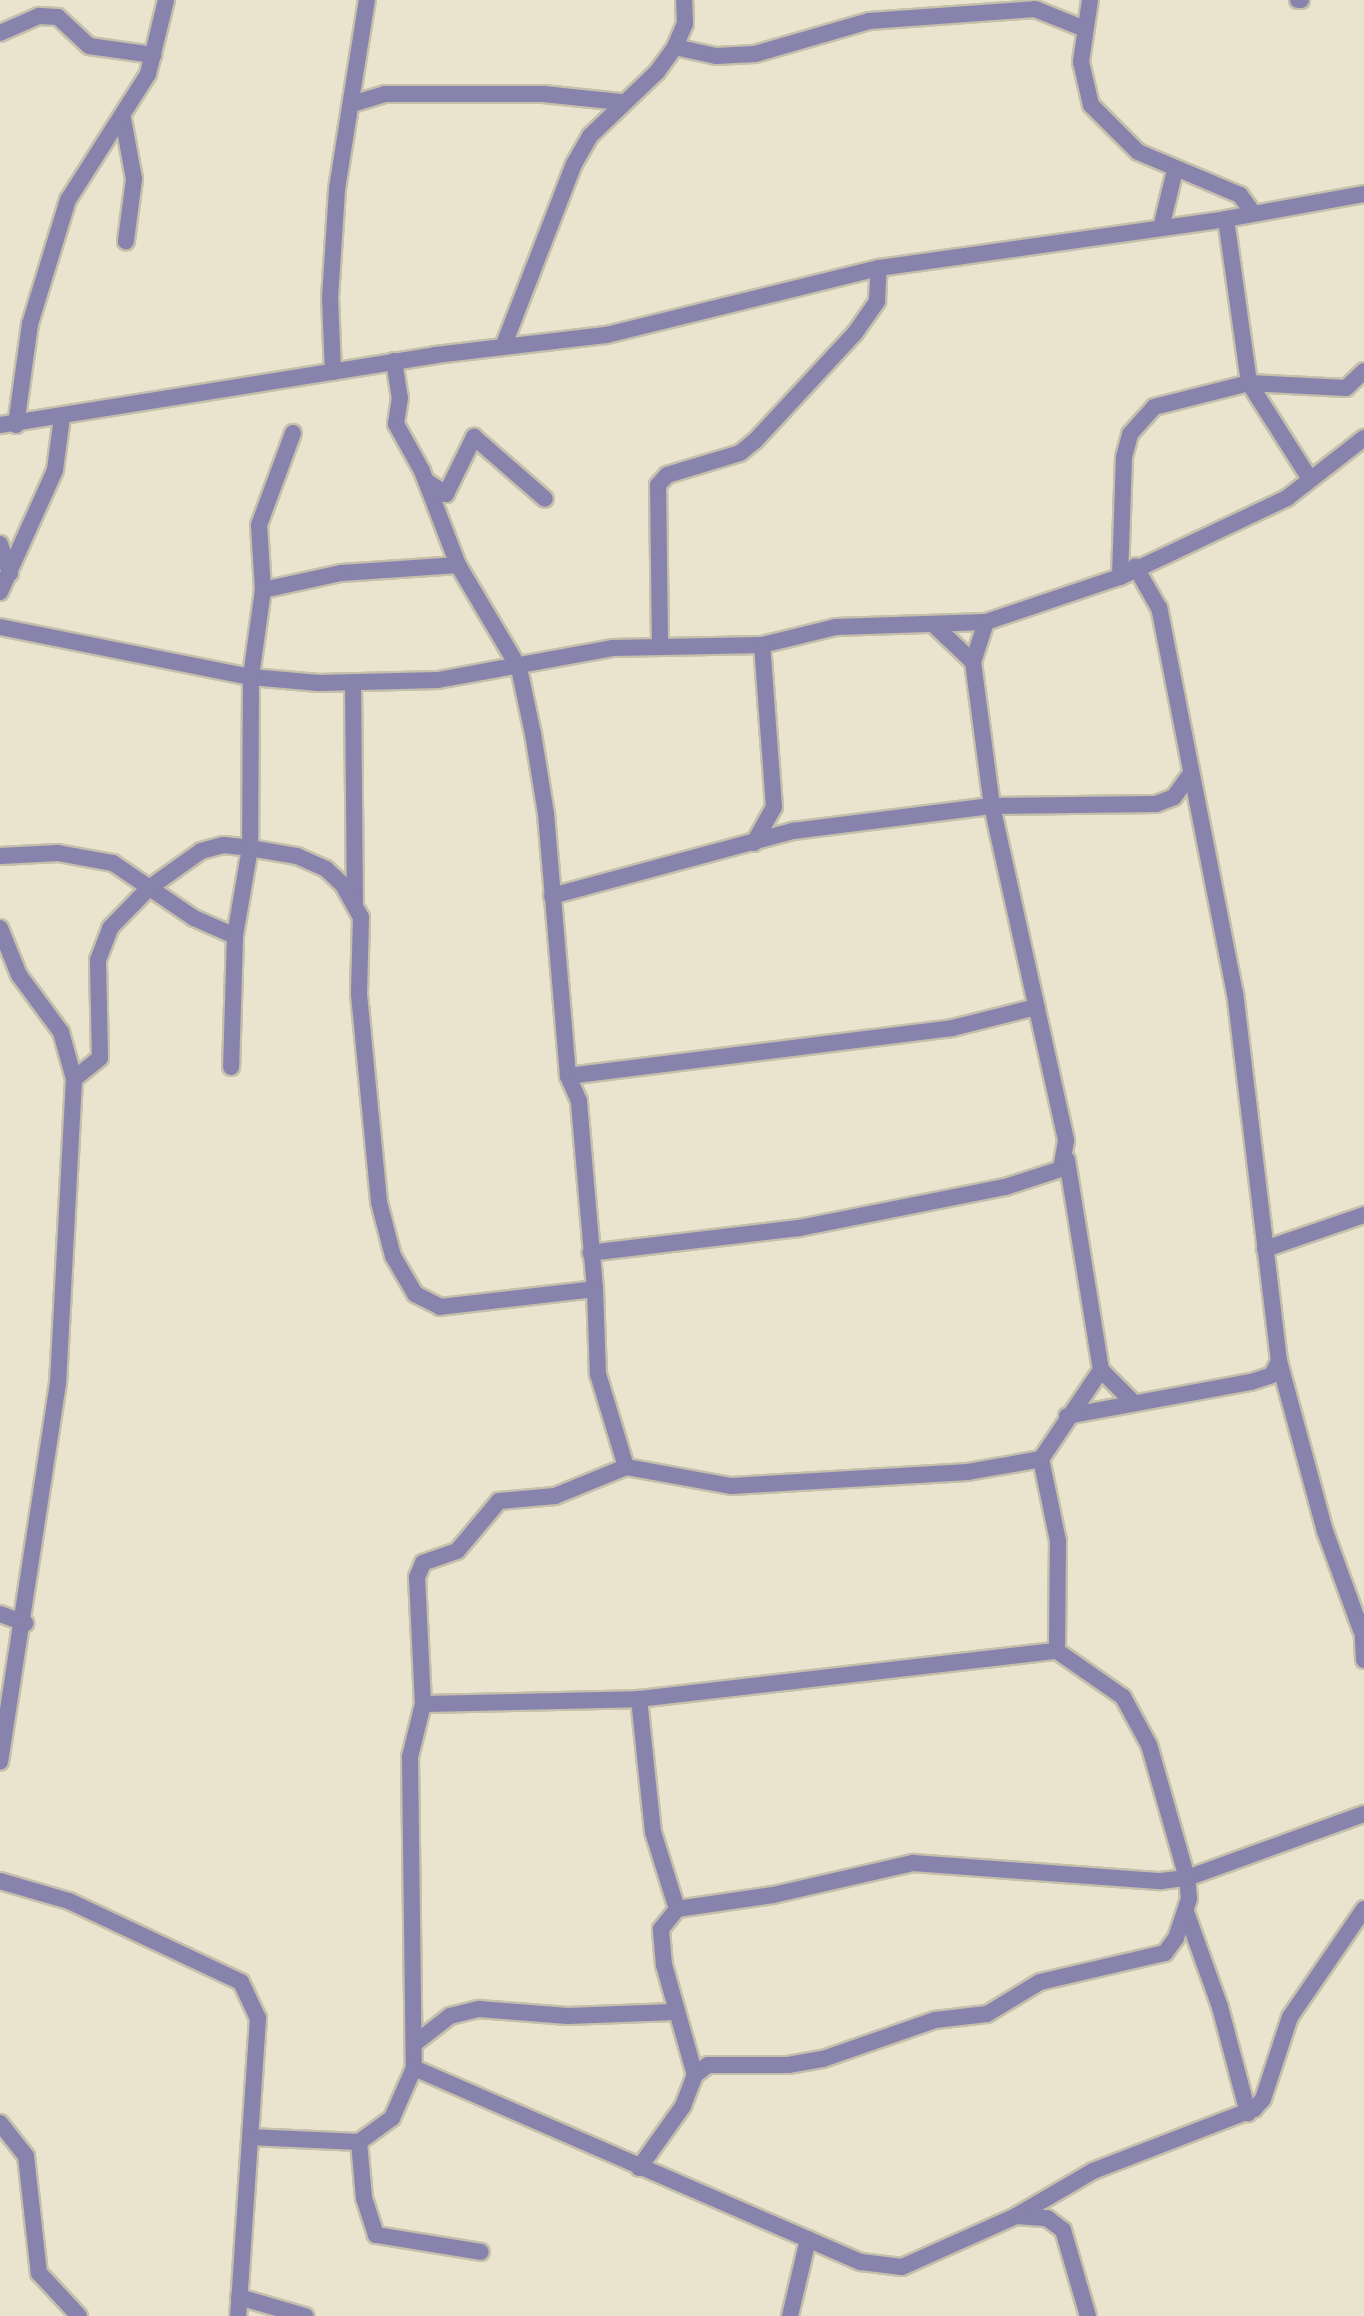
<!DOCTYPE html>
<html>
<head>
<meta charset="utf-8">
<style>
	body { margin:0 }
	#map { position:relative; width:1364px; height:2316px; overflow:hidden; background:#eae4ce; font-family:"Source Serif 4",serif }
	div>[style] { position:absolute }
	.roads { filter:drop-shadow(2px 0 #c5bfac) drop-shadow(-2px 0 #c5bfac) drop-shadow(0 2px #c5bfac) drop-shadow(0 -2px #c5bfac) }
	.minor>* { height:16px; margin:-8px; padding:0 8px; transform-origin:8px; border-radius:8px; background:#8783ad }
	.tertiary>* { height:16px; margin:-8px; padding:0 8px; transform-origin:8px; border-radius:8px; background:#8783ad }
	span { translate:-50% -50%; white-space:nowrap; text-align:center; line-height:1.15; -webkit-text-stroke:8px #eae4ce; paint-order:stroke }
</style>
</head>
<body>
<div id="map">
	<div class="roads">
		<div class="minor">
			<div style="left:1090px;top:0;width:63px;rotate:98.3deg"></div>
			<div style="left:1081px;top:62px;width:44px;rotate:76.9deg"></div>
			<div style="left:1091px;top:105px;width:66px;rotate:45deg"></div>
			<div style="left:1138px;top:152px;width:111px;rotate:22.9deg"></div>
			<div style="left:1240px;top:195px;width:22px;rotate:54deg"></div>
			<div style="left:1298px;top:0;width:3px"></div>
			<div style="left:0;top:33px;width:43px;rotate:-23.6deg"></div>
			<div style="left:39px;top:16px;width:19px;rotate:3deg"></div>
			<div style="left:58px;top:17px;width:42px;rotate:43.1deg"></div>
			<div style="left:89px;top:46px;width:65px;rotate:8deg"></div>
			<div style="left:675px;top:47px;width:42px;rotate:12.4deg"></div>
			<div style="left:716px;top:56px;width:39px;rotate:-3deg"></div>
			<div style="left:755px;top:54px;width:119px;rotate:-16.1deg"></div>
			<div style="left:869px;top:21px;width:166px;rotate:-4.1deg"></div>
			<div style="left:1035px;top:9px;width:54px;rotate:21.8deg"></div>
			<div style="left:352px;top:104px;width:34px;rotate:-17deg"></div>
			<div style="left:385px;top:94px;width:158px"></div>
			<div style="left:543px;top:94px;width:78px;rotate:5.9deg"></div>
			<div style="left:123px;top:119px;width:61px;rotate:79.6deg"></div>
			<div style="left:134px;top:179px;width:63px;rotate:97.4deg"></div>
			<div style="left:1226px;top:219px;width:166px;rotate:82deg"></div>
			<div style="left:1249px;top:383px;width:114px;rotate:57.6deg"></div>
			<div style="left:1161px;top:228px;width:60px;rotate:-76.4deg"></div>
			<div style="left:503px;top:347px;width:196px;rotate:-68.8deg"></div>
			<div style="left:574px;top:164px;width:32px;rotate:-60deg"></div>
			<div style="left:590px;top:136px;width:93px;rotate:-43.7deg"></div>
			<div style="left:657px;top:72px;width:31px;rotate:-54deg"></div>
			<div style="left:675px;top:47px;width:25px;rotate:-67deg"></div>
			<div style="left:685px;top:24px;width:24px;rotate:-92deg"></div>
			<div style="left:394px;top:361px;width:37px;rotate:81deg"></div>
			<div style="left:400px;top:398px;width:26px;rotate:99deg"></div>
			<div style="left:396px;top:424px;width:54px;rotate:61deg"></div>
			<div style="left:422px;top:471px;width:101px;rotate:69deg"></div>
			<div style="left:333px;top:372px;width:74px;rotate:-92.3deg"></div>
			<div style="left:330px;top:298px;width:109px;rotate:-86.3deg"></div>
			<div style="left:337px;top:189px;width:191px;rotate:-81deg"></div>
			<div style="left:16px;top:425px;width:102px;rotate:-82.1deg"></div>
			<div style="left:30px;top:324px;width:130px;rotate:-73deg"></div>
			<div style="left:68px;top:200px;width:149px;rotate:-57.6deg"></div>
			<div style="left:148px;top:74px;width:76px;rotate:-76.3deg"></div>
			<div style="left:426px;top:481px;width:24px;rotate:33deg"></div>
			<div style="left:446px;top:494px;width:64px;rotate:-63.8deg"></div>
			<div style="left:474px;top:437px;width:94px;rotate:41.1deg"></div>
			<div style="left:0;top:544px;width:31px;rotate:71deg"></div>
			<div style="left:1120px;top:577px;width:120px;rotate:-88.1deg"></div>
			<div style="left:1124px;top:457px;width:24px;rotate:-75deg"></div>
			<div style="left:1130px;top:434px;width:36px;rotate:-48deg"></div>
			<div style="left:1154px;top:407px;width:98px;rotate:-14.2deg"></div>
			<div style="left:1249px;top:383px;width:97px;rotate:3deg"></div>
			<div style="left:1346px;top:388px;width:25px;rotate:-43deg"></div>
			<div style="left:263px;top:590px;width:65px;rotate:-93.5deg"></div>
			<div style="left:259px;top:525px;width:98px;rotate:-69.7deg"></div>
			<div style="left:0;top:592px;width:134px;rotate:-65.7deg"></div>
			<div style="left:55px;top:470px;width:53px;rotate:-82.5deg"></div>
			<div style="left:935px;top:626px;width:52px;rotate:43.5deg"></div>
			<div style="left:973px;top:662px;width:145px;rotate:82.5deg"></div>
			<div style="left:992px;top:806px;width:164px;rotate:-0.7deg"></div>
			<div style="left:1156px;top:804px;width:19px;rotate:-21deg"></div>
			<div style="left:1174px;top:797px;width:29px;rotate:-54deg"></div>
			<div style="left:0;top:627px;width:256px;rotate:11.3deg"></div>
			<div style="left:251px;top:677px;width:68px;rotate:5deg"></div>
			<div style="left:319px;top:683px;width:119px;rotate:-1.4deg"></div>
			<div style="left:438px;top:680px;width:177px;rotate:-10.4deg"></div>
			<div style="left:612px;top:648px;width:150px;rotate:-1.1deg"></div>
			<div style="left:762px;top:645px;width:76px;rotate:-13.7deg"></div>
			<div style="left:836px;top:627px;width:150px;rotate:-1.9deg"></div>
			<div style="left:986px;top:622px;width:141px;rotate:-18.6deg"></div>
			<div style="left:1120px;top:577px;width:185px;rotate:-25.3deg"></div>
			<div style="left:1287px;top:498px;width:98px;rotate:-37.9deg"></div>
			<div style="left:660px;top:645px;width:160px;rotate:-90.7deg"></div>
			<div style="left:658px;top:485px;width:13px;rotate:-48deg"></div>
			<div style="left:667px;top:475px;width:76px;rotate:-16.8deg"></div>
			<div style="left:740px;top:453px;width:19px;rotate:-39deg"></div>
			<div style="left:755px;top:441px;width:147px;rotate:-47.2deg"></div>
			<div style="left:855px;top:333px;width:39px;rotate:-55deg"></div>
			<div style="left:877px;top:301px;width:33px;rotate:-87deg"></div>
			<div style="left:973px;top:662px;width:42px;rotate:-72deg"></div>
			<div style="left:353px;top:682px;width:220px;rotate:89.5deg"></div>
			<div style="left:754px;top:843px;width:41px;rotate:-60.9deg"></div>
			<div style="left:774px;top:807px;width:162px;rotate:-94.2deg"></div>
			<div style="left:0;top:856px;width:58px;rotate:-3deg"></div>
			<div style="left:58px;top:853px;width:56px;rotate:10.3deg"></div>
			<div style="left:113px;top:863px;width:98px;rotate:34.2deg"></div>
			<div style="left:194px;top:918px;width:45px;rotate:23.7deg"></div>
			<div style="left:552px;top:896px;width:250px;rotate:-15.1deg"></div>
			<div style="left:793px;top:831px;width:201px;rotate:-7.2deg"></div>
			<div style="left:992px;top:806px;width:343px;rotate:77.5deg"></div>
			<div style="left:1066px;top:1141px;width:28px;rotate:100deg"></div>
			<div style="left:1061px;top:1169px;width:59px;rotate:162.2deg"></div>
			<div style="left:1005px;top:1187px;width:210px;rotate:168.7deg"></div>
			<div style="left:799px;top:1228px;width:210px;rotate:173.2deg"></div>
			<div style="left:0;top:928px;width:51px;rotate:68deg"></div>
			<div style="left:19px;top:975px;width:71px;rotate:53.6deg"></div>
			<div style="left:61px;top:1032px;width:49px;rotate:74.5deg"></div>
			<div style="left:74px;top:1079px;width:304px;rotate:93deg"></div>
			<div style="left:58px;top:1383px;width:383px;rotate:98.7deg"></div>
			<div style="left:568px;top:1076px;width:387px;rotate:-7.1deg"></div>
			<div style="left:952px;top:1028px;width:87px;rotate:-14deg"></div>
			<div style="left:74px;top:1079px;width:33px;rotate:-39deg"></div>
			<div style="left:100px;top:1058px;width:98px;rotate:-91.2deg"></div>
			<div style="left:98px;top:960px;width:34px;rotate:-69deg"></div>
			<div style="left:110px;top:928px;width:56px;rotate:-45.7deg"></div>
			<div style="left:149px;top:888px;width:64px;rotate:-35.4deg"></div>
			<div style="left:201px;top:851px;width:23px;rotate:-15deg"></div>
			<div style="left:223px;top:845px;width:27px;rotate:6deg"></div>
			<div style="left:250px;top:848px;width:48px;rotate:9.7deg"></div>
			<div style="left:297px;top:856px;width:32px;rotate:24deg"></div>
			<div style="left:326px;top:869px;width:23px;rotate:43deg"></div>
			<div style="left:343px;top:885px;width:37px;rotate:61deg"></div>
			<div style="left:361px;top:917px;width:77px;rotate:91.5deg"></div>
			<div style="left:359px;top:994px;width:209px;rotate:84.5deg"></div>
			<div style="left:379px;top:1202px;width:56px;rotate:75.5deg"></div>
			<div style="left:393px;top:1256px;width:44px;rotate:59.9deg"></div>
			<div style="left:415px;top:1294px;width:28px;rotate:27deg"></div>
			<div style="left:440px;top:1307px;width:156px;rotate:-6.6deg"></div>
			<div style="left:595px;top:1289px;width:189px;rotate:-94.9deg"></div>
			<div style="left:579px;top:1101px;width:27px;rotate:-114deg"></div>
			<div style="left:568px;top:1076px;width:263px;rotate:-94.8deg"></div>
			<div style="left:546px;top:814px;width:81px;rotate:-99.2deg"></div>
			<div style="left:533px;top:734px;width:67px;rotate:-102deg"></div>
			<div style="left:519px;top:668px;width:120px;rotate:-120.6deg"></div>
			<div style="left:458px;top:565px;width:117px;rotate:176.1deg"></div>
			<div style="left:341px;top:573px;width:80px;rotate:167.7deg"></div>
			<div style="left:263px;top:590px;width:88px;rotate:97.9deg"></div>
			<div style="left:251px;top:677px;width:171px;rotate:90.3deg"></div>
			<div style="left:250px;top:848px;width:89px;rotate:99.7deg"></div>
			<div style="left:235px;top:936px;width:131px;rotate:91.7deg"></div>
			<div style="left:1265px;top:1249px;width:105px;rotate:-19deg"></div>
			<div style="left:595px;top:1289px;width:85px;rotate:88deg"></div>
			<div style="left:598px;top:1374px;width:97px;rotate:73.2deg"></div>
			<div style="left:1279px;top:1361px;width:176px;rotate:74.9deg"></div>
			<div style="left:1325px;top:1531px;width:105px;rotate:70deg"></div>
			<div style="left:1101px;top:1370px;width:44px;rotate:45deg"></div>
			<div style="left:1067px;top:1416px;width:187px;rotate:-10.5deg"></div>
			<div style="left:1251px;top:1382px;width:22px;rotate:-18deg"></div>
			<div style="left:1272px;top:1375px;width:16px;rotate:-63deg"></div>
			<div style="left:1279px;top:1361px;width:370px;rotate:-96.8deg"></div>
			<div style="left:1235px;top:994px;width:393px;rotate:-101.1deg"></div>
			<div style="left:1159px;top:608px;width:48px;rotate:-119.7deg"></div>
			<div style="left:1041px;top:1459px;width:74px;rotate:169.9deg"></div>
			<div style="left:968px;top:1472px;width:237px;rotate:176.6deg"></div>
			<div style="left:731px;top:1486px;width:107px;rotate:-169.7deg"></div>
			<div style="left:626px;top:1467px;width:77px;rotate:157.8deg"></div>
			<div style="left:555px;top:1496px;width:56px;rotate:174.9deg"></div>
			<div style="left:499px;top:1501px;width:65px;rotate:130deg"></div>
			<div style="left:457px;top:1551px;width:36px;rotate:161deg"></div>
			<div style="left:423px;top:1563px;width:15px;rotate:113deg"></div>
			<div style="left:417px;top:1577px;width:127px;rotate:87.3deg"></div>
			<div style="left:423px;top:1704px;width:55px;rotate:103.8deg"></div>
			<div style="left:410px;top:1757px;width:311px;rotate:89.3deg"></div>
			<div style="left:414px;top:2068px;width:487px;rotate:23.5deg"></div>
			<div style="left:861px;top:2262px;width:41px;rotate:7deg"></div>
			<div style="left:902px;top:2267px;width:125px;rotate:-24.1deg"></div>
			<div style="left:1016px;top:2216px;width:89px;rotate:-30.3deg"></div>
			<div style="left:1093px;top:2171px;width:173px;rotate:-21.1deg"></div>
			<div style="left:1254px;top:2109px;width:13px;rotate:-48deg"></div>
			<div style="left:1263px;top:2099px;width:86px;rotate:-71.8deg"></div>
			<div style="left:1290px;top:2017px;width:131px;rotate:-55.6deg"></div>
			<div style="left:0;top:1614px;width:27px;rotate:20deg"></div>
			<div style="left:1362px;top:1621px;width:39px;rotate:87deg"></div>
			<div style="left:423px;top:1704px;width:216px;rotate:-1.3deg"></div>
			<div style="left:0;top:1881px;width:72px;rotate:16.2deg"></div>
			<div style="left:69px;top:1901px;width:190px;rotate:25.2deg"></div>
			<div style="left:241px;top:1982px;width:40px;rotate:65deg"></div>
			<div style="left:258px;top:2018px;width:299px;rotate:93.8deg"></div>
			<div style="left:677px;top:1909px;width:81px;rotate:-107.3deg"></div>
			<div style="left:653px;top:1832px;width:134px;rotate:-96deg"></div>
			<div style="left:639px;top:1699px;width:421px;rotate:-6.6deg"></div>
			<div style="left:1186px;top:1912px;width:101px;rotate:70.3deg"></div>
			<div style="left:1220px;top:2007px;width:110px;rotate:75.2deg"></div>
			<div style="left:414px;top:2044px;width:46px;rotate:-37.9deg"></div>
			<div style="left:450px;top:2016px;width:30px;rotate:-14deg"></div>
			<div style="left:479px;top:2009px;width:89px;rotate:4.5deg"></div>
			<div style="left:568px;top:2016px;width:105px;rotate:-2.2deg"></div>
			<div style="left:695px;top:2075px;width:114px;rotate:-105.7deg"></div>
			<div style="left:664px;top:1965px;width:36px;rotate:-95deg"></div>
			<div style="left:661px;top:1929px;width:26px;rotate:-51deg"></div>
			<div style="left:677px;top:1909px;width:97px;rotate:-8.3deg"></div>
			<div style="left:773px;top:1895px;width:144px;rotate:-12.9deg"></div>
			<div style="left:913px;top:1863px;width:249px;rotate:4.2deg"></div>
			<div style="left:1161px;top:1881px;width:26px;rotate:-7deg"></div>
			<div style="left:1187px;top:1878px;width:188px;rotate:-19.9deg"></div>
			<div style="left:0;top:2123px;width:42px;rotate:51.8deg"></div>
			<div style="left:26px;top:2156px;width:118px;rotate:83.7deg"></div>
			<div style="left:39px;top:2273px;width:59px;rotate:47.1deg"></div>
			<div style="left:250px;top:2137px;width:109px;rotate:2.6deg"></div>
			<div style="left:359px;top:2142px;width:41px;rotate:-36deg"></div>
			<div style="left:392px;top:2118px;width:55px;rotate:-66.3deg"></div>
			<div style="left:359px;top:2142px;width:56px;rotate:84.9deg"></div>
			<div style="left:364px;top:2198px;width:39px;rotate:72deg"></div>
			<div style="left:376px;top:2235px;width:106px;rotate:9.2deg"></div>
			<div style="left:639px;top:2168px;width:76px;rotate:-54.6deg"></div>
			<div style="left:683px;top:2106px;width:33px;rotate:-69deg"></div>
			<div style="left:695px;top:2075px;width:16px;rotate:-38deg"></div>
			<div style="left:708px;top:2065px;width:80px"></div>
			<div style="left:788px;top:2065px;width:36px;rotate:-10deg"></div>
			<div style="left:823px;top:2059px;width:119px;rotate:-19.2deg"></div>
			<div style="left:935px;top:2020px;width:52px;rotate:-6.6deg"></div>
			<div style="left:987px;top:2014px;width:62px;rotate:-31.1deg"></div>
			<div style="left:1040px;top:1982px;width:128px;rotate:-13.1deg"></div>
			<div style="left:1165px;top:1953px;width:19px;rotate:-54deg"></div>
			<div style="left:1176px;top:1938px;width:41px;rotate:-71.6deg"></div>
			<div style="left:1189px;top:1899px;width:21px;rotate:-95deg"></div>
			<div style="left:1187px;top:1878px;width:138px;rotate:-105.9deg"></div>
			<div style="left:1149px;top:1745px;width:55px;rotate:-118.4deg"></div>
			<div style="left:1123px;top:1697px;width:80px;rotate:-145.1deg"></div>
			<div style="left:1057px;top:1651px;width:110px;rotate:-89.5deg"></div>
			<div style="left:1058px;top:1541px;width:84px;rotate:-101.7deg"></div>
			<div style="left:1041px;top:1459px;width:107px;rotate:-56deg"></div>
			<div style="left:1101px;top:1370px;width:213px;rotate:-99.2deg"></div>
			<div style="left:1016px;top:2216px;width:31px;rotate:4deg"></div>
			<div style="left:1047px;top:2218px;width:20px;rotate:37deg"></div>
			<div style="left:1063px;top:2230px;width:90px;rotate:73.8deg"></div>
			<div style="left:239px;top:2297px;width:69px;rotate:16.1deg"></div>
			<div style="left:790px;top:2316px;width:79px;rotate:-76.8deg"></div>
		</div>
		<div class="tertiary">
			<div style="left:0;top:425px;width:441px;rotate:-9.1deg"></div>
			<div style="left:435px;top:355px;width:172px;rotate:-6.7deg"></div>
			<div style="left:606px;top:335px;width:281px;rotate:-13.8deg"></div>
			<div style="left:879px;top:268px;width:350px;rotate:-8deg"></div>
			<div style="left:1226px;top:219px;width:140px;rotate:-10.3deg"></div>
		</div>
	</div>
</div>
</body>
</html>
